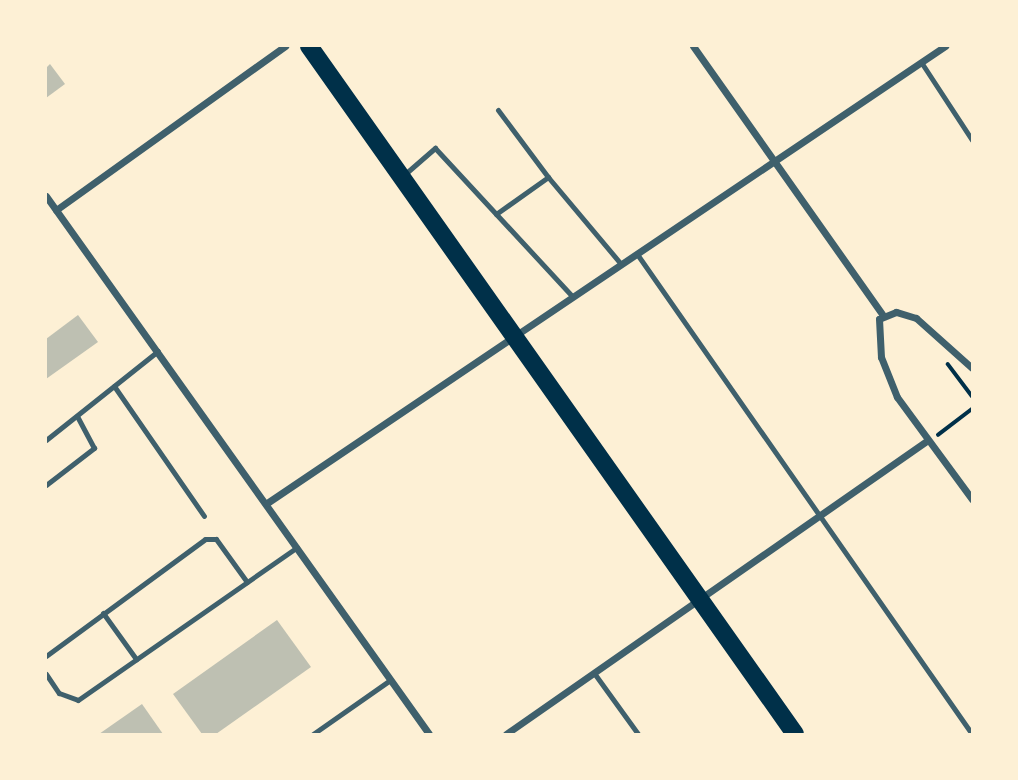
<!DOCTYPE html>
<html>
<head>
<meta charset="utf-8">
<style>
	body { margin:0 }
	#map { position:relative; width:1018px; height:780px; overflow:hidden; background:#fdf0d5; font-family:"Source Sans 3",sans-serif }
	div>[style] { position:absolute }
	.building>* { inset:0; background:#bec0b2 }
	.path>* { height:3.5px; margin:-1.75px; padding:0 1.75px; transform-origin:1.75px; border-radius:1.75px; background:#003049 }
	.service>* { height:5px; margin:-2.5px; padding:0 2.5px; transform-origin:2.5px; border-radius:2.5px; background:#3f606c }
	.minor>* { height:7px; margin:-3.5px; padding:0 3.5px; transform-origin:3.5px; border-radius:3.5px; background:#3f606c }
	.primary>* { height:18px; margin:-9px; padding:0 9px; transform-origin:9px; border-radius:9px; background:#003049 }
	span { translate:-50% -50%; white-space:nowrap; text-align:center; line-height:1.15; -webkit-text-stroke:7px #fdf0d5; paint-order:stroke }
	.frame { position:absolute; inset:0; border:47px solid #fdf0d5; pointer-events:none }
</style>
</head>
<body>
<div id="map">
	<div class="building">
		<div style="clip-path:polygon(50px 64px,65px 84px,46px 98px,46px 68px)"></div>
		<div style="clip-path:polygon(78px 315px,98px 342px,46px 379px,46px 339px)"></div>
		<div style="clip-path:polygon(277px 620px,311px 667px,216px 734px,202px 734px,173px 694px)"></div>
		<div style="clip-path:polygon(142px 704px,163px 734px,99px 734px)"></div>
	</div>
	<div class="path">
		<div style="left:948px;top:364px;width:40px;rotate:53deg"></div>
		<div style="left:938px;top:435px;width:43px;rotate:-37.4deg"></div>
	</div>
	<div class="service">
		<div style="left:921px;top:62px;width:93px;rotate:56.8deg"></div>
		<div style="left:498px;top:110px;width:84px;rotate:53.3deg"></div>
		<div style="left:405px;top:174px;width:40px;rotate:-41deg"></div>
		<div style="left:435px;top:148px;width:202px;rotate:47.2deg"></div>
		<div style="left:496px;top:214px;width:64px;rotate:-35.4deg"></div>
		<div style="left:548px;top:177px;width:114px;rotate:50deg"></div>
		<div style="left:637px;top:254px;width:585px;rotate:55.09deg"></div>
		<div style="left:114px;top:386px;width:158px;rotate:55.3deg"></div>
		<div style="left:46px;top:440px;width:143px;rotate:-38.5deg"></div>
		<div style="left:46px;top:485px;width:61px;rotate:-37.6deg"></div>
		<div style="left:94px;top:448px;width:36px;rotate:-118deg"></div>
		<div style="left:103px;top:613px;width:57px;rotate:54.3deg"></div>
		<div style="left:46px;top:656px;width:197px;rotate:-36.3deg"></div>
		<div style="left:205px;top:539px;width:11px"></div>
		<div style="left:216px;top:539px;width:53px;rotate:54.2deg"></div>
		<div style="left:594px;top:673px;width:75px;rotate:54.2deg"></div>
		<div style="left:46px;top:674px;width:23px;rotate:56deg"></div>
		<div style="left:59px;top:693px;width:20px;rotate:20deg"></div>
		<div style="left:78px;top:700px;width:267px;rotate:-34.9deg"></div>
		<div style="left:313px;top:734px;width:94px;rotate:-35deg"></div>
	</div>
	<div class="minor">
		<div style="left:693px;top:46px;width:328px;rotate:54.8deg"></div>
		<div style="left:46px;top:196px;width:660px;rotate:54.55deg"></div>
		<div style="left:56px;top:210px;width:282px;rotate:-35.6deg"></div>
		<div style="left:972px;top:368px;width:75px;rotate:-138.2deg"></div>
		<div style="left:916px;top:318px;width:21px;rotate:-163deg"></div>
		<div style="left:896px;top:312px;width:18px;rotate:158deg"></div>
		<div style="left:879px;top:319px;width:38px;rotate:87deg"></div>
		<div style="left:881px;top:357px;width:43px;rotate:68.2deg"></div>
		<div style="left:897px;top:397px;width:127px;rotate:53.7deg"></div>
		<div style="left:267px;top:503px;width:818px;rotate:-33.98deg"></div>
		<div style="left:506px;top:734px;width:511px;rotate:-34.87deg"></div>
	</div>
	<div class="primary">
		<div style="left:309px;top:46px;width:842px;rotate:54.76deg"></div>
	</div>
	<div class="frame"></div>
</div>
</body>
</html>
